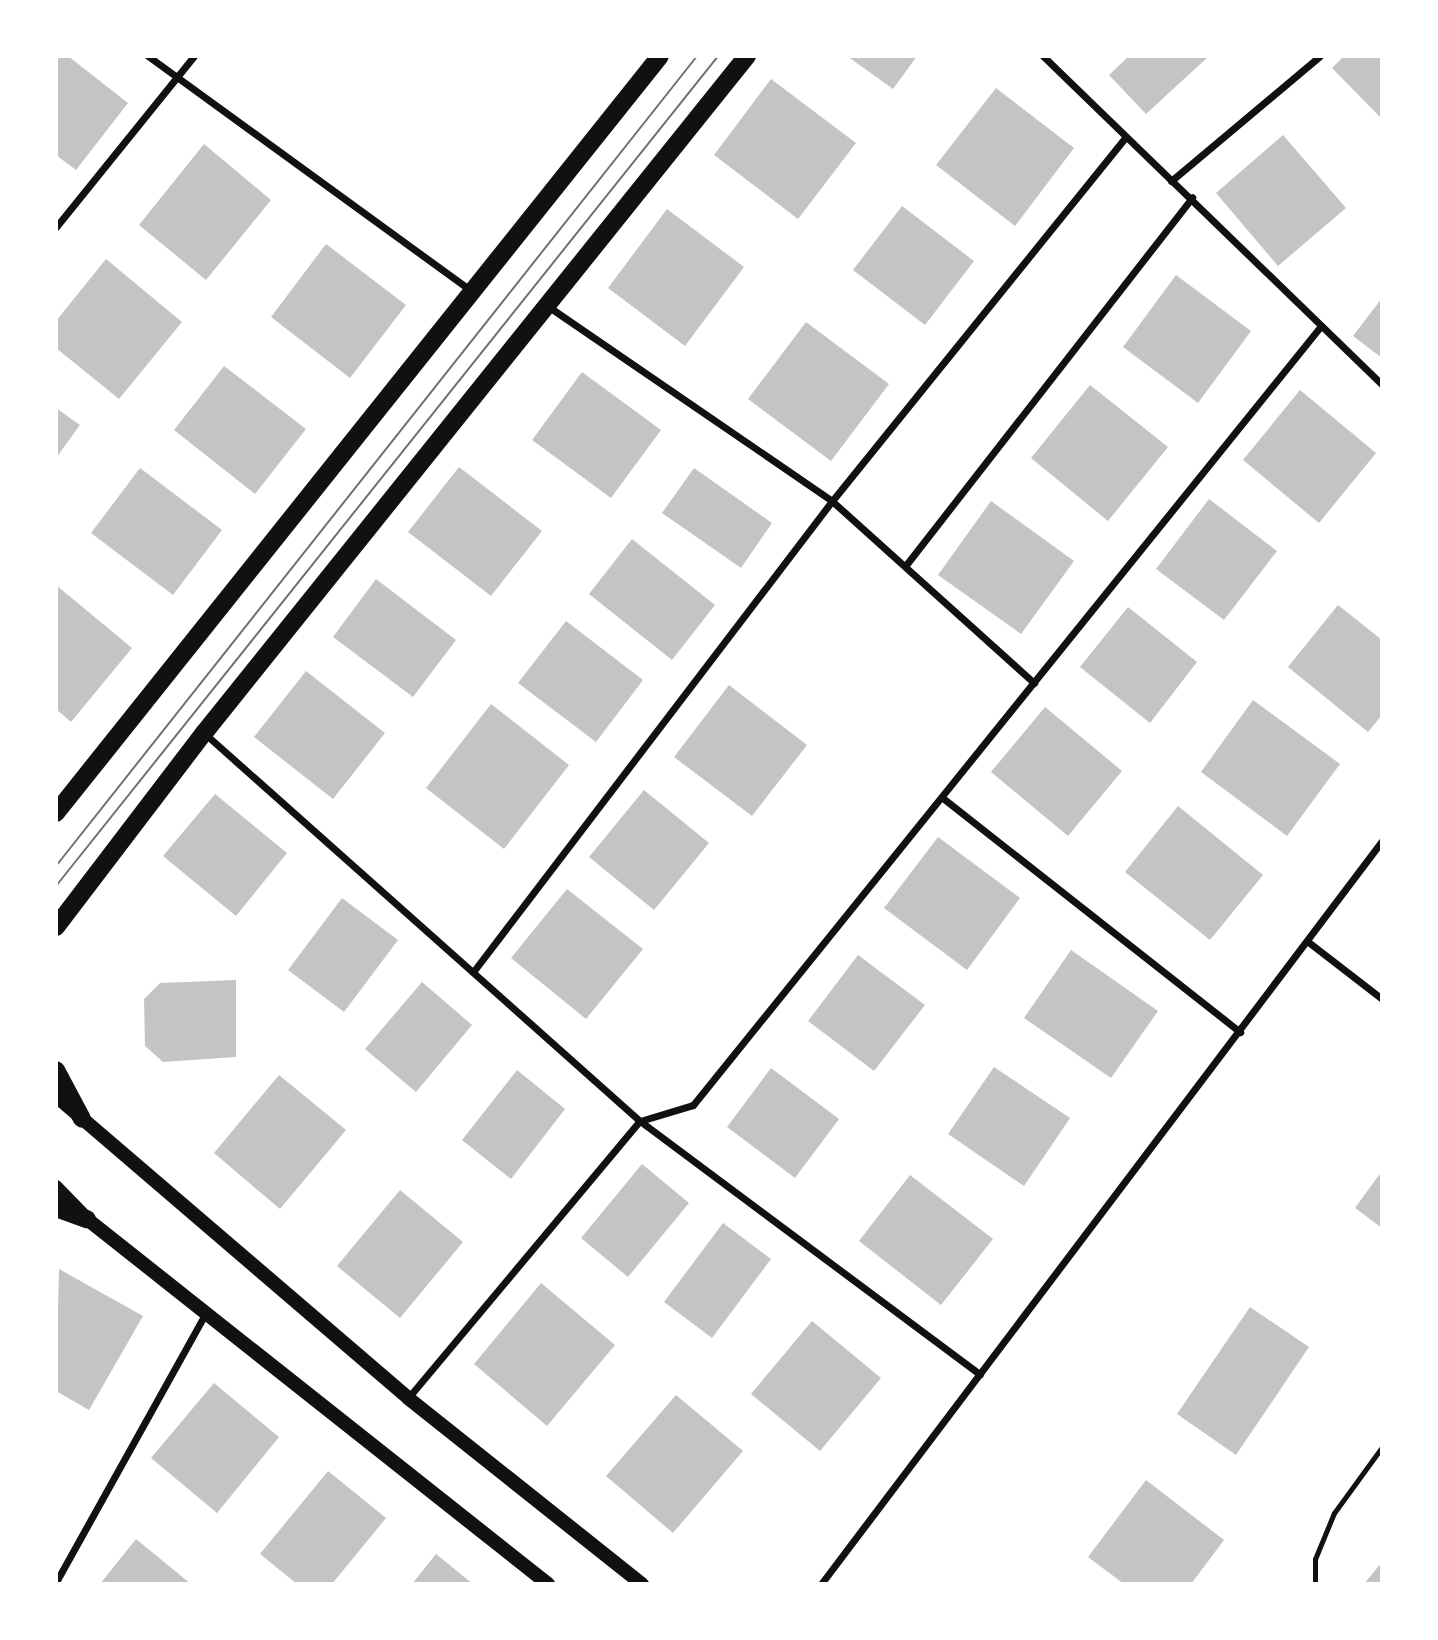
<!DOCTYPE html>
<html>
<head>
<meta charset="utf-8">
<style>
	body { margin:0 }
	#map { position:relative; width:1438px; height:1640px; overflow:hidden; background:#fff; font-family:Montserrat,sans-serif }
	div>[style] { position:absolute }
	.building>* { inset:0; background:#c4c4c4 }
	.service>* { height:5px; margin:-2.5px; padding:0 2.5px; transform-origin:2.5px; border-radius:2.5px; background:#111 }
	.minor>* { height:7px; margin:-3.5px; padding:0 3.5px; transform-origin:3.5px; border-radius:3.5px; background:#111 }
	.secondary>* { height:14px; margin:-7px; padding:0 7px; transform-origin:7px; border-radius:7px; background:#111 }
	.primary>* { height:18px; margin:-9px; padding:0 9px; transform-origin:9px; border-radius:9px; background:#111 }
	.tram>* { height:2px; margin:-1px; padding:0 1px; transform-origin:1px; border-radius:1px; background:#707070 }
	span { translate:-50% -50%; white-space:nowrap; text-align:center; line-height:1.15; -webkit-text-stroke:5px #fff; paint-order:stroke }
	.frame { position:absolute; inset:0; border:58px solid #fff; pointer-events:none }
</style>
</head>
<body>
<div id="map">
	<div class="building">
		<div style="clip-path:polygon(56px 56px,68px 56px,128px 103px,76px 170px,56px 155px)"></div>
		<div style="clip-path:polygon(847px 56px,917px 56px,893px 89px)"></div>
		<div style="clip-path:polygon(1129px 56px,1209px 56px,1146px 114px,1109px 75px)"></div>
		<div style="clip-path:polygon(1344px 56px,1382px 56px,1382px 119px,1332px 68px)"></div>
		<div style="clip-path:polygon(771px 79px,856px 143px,798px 219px,714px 155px)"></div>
		<div style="clip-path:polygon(996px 88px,1074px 148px,1015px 226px,936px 165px)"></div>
		<div style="clip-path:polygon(1283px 135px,1346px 208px,1278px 266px,1216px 193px)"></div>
		<div style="clip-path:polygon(204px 144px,271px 200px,206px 280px,139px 225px)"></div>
		<div style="clip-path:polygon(902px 206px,974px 261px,925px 325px,853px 270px)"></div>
		<div style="clip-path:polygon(667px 209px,744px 267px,685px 346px,608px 288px)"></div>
		<div style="clip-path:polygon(326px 244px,406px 305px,350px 378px,271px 317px)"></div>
		<div style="clip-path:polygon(106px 259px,182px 322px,119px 399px,56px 348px,56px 321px)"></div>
		<div style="clip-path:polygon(1176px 275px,1251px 331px,1198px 403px,1123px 347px)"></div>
		<div style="clip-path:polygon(1382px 298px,1382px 358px,1353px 336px)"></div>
		<div style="clip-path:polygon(806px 322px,889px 384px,831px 461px,748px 399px)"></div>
		<div style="clip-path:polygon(224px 366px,306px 429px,255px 494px,174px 430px)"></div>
		<div style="clip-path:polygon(582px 372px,661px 430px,611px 498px,532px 440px)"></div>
		<div style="clip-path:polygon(1090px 385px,1168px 447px,1108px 521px,1031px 458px)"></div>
		<div style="clip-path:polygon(1300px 390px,1376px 453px,1319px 523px,1243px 460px)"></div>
		<div style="clip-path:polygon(56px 408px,80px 425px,56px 458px)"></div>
		<div style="clip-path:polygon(459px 467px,542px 531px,491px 596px,408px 532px)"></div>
		<div style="clip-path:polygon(140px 468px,222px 530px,173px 595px,91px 533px)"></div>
		<div style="clip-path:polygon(694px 468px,772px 523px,741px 568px,662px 513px)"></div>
		<div style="clip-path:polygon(1209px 499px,1277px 551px,1224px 620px,1156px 569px)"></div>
		<div style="clip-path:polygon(991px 501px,1074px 561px,1021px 634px,938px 575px)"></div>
		<div style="clip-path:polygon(632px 539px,715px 605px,672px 660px,589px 594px)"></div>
		<div style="clip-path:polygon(376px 579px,456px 640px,413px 697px,333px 637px)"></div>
		<div style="clip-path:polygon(56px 585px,132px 648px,71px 722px,56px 709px)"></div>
		<div style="clip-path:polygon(1338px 605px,1382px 640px,1382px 715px,1368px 732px,1288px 667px)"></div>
		<div style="clip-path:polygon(1128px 607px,1197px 662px,1150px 723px,1080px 667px)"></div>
		<div style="clip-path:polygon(566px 621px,643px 680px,596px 742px,518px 683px)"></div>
		<div style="clip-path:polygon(306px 671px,385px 733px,333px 799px,254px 737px)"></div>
		<div style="clip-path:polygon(729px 685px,807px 745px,752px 816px,674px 757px)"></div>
		<div style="clip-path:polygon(1253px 700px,1340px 764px,1287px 836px,1201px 772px)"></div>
		<div style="clip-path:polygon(491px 704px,569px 765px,504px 849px,426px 788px)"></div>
		<div style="clip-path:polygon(1045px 707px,1122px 771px,1068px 836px,991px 772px)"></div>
		<div style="clip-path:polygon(644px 790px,709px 843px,654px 910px,589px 857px)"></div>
		<div style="clip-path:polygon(215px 794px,287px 853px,236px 916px,163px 856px)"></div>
		<div style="clip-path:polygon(1178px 806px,1263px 875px,1210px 940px,1125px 872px)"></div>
		<div style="clip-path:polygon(938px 837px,1020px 898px,967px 970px,884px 908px)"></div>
		<div style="clip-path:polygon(567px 889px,643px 949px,586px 1019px,511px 958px)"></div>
		<div style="clip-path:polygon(342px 898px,398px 940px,344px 1012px,288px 970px)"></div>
		<div style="clip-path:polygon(1071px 950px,1158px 1011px,1111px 1078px,1024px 1018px)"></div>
		<div style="clip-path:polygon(858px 955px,925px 1005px,874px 1071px,808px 1021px)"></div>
		<div style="clip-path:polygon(236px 980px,236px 1057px,163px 1062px,145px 1046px,144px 999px,160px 983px)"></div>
		<div style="clip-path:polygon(422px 982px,472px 1025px,416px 1092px,365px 1049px)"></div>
		<div style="clip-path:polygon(994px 1067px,1070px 1118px,1024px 1186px,948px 1134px)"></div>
		<div style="clip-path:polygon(771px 1068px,839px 1119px,795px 1178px,727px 1127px)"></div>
		<div style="clip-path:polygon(517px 1070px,565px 1109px,511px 1179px,462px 1140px)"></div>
		<div style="clip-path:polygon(279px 1075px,346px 1130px,280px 1209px,214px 1153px)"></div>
		<div style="clip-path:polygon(642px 1164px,689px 1203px,628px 1277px,581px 1238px)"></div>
		<div style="clip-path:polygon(1382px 1171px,1382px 1228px,1355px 1208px)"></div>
		<div style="clip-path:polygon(910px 1175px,993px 1239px,941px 1305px,859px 1241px)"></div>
		<div style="clip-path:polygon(400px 1190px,463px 1242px,400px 1318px,337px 1266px)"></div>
		<div style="clip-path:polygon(723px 1223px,771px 1259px,712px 1338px,664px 1302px)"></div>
		<div style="clip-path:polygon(59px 1269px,143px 1316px,89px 1410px,56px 1391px)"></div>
		<div style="clip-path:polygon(541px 1283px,615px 1345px,547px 1426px,474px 1364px)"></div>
		<div style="clip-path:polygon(1250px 1307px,1309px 1347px,1236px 1455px,1177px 1414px)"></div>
		<div style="clip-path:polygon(812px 1321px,881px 1378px,820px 1451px,751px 1394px)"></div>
		<div style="clip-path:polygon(214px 1383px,279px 1437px,217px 1513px,151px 1458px)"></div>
		<div style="clip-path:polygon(676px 1395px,743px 1451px,673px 1533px,606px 1476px)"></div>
		<div style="clip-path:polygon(328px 1471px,386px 1518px,332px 1584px,297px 1584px,260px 1554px)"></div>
		<div style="clip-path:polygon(1146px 1480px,1224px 1540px,1191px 1584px,1124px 1584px,1088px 1557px)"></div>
		<div style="clip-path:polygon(136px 1539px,191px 1584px,100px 1584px)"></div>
		<div style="clip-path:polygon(436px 1554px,473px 1584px,412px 1584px)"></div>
		<div style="clip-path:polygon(1382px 1562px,1382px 1584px,1364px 1584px)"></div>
	</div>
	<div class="service">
		<div style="left:1315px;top:1584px;width:25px;rotate:-90deg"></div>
		<div style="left:1315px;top:1559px;width:50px;rotate:-67.6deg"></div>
		<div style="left:1334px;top:1513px;width:82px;rotate:-54deg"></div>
	</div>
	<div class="minor">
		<div style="left:148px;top:56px;width:398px;rotate:36deg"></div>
		<div style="left:1043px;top:56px;width:472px;rotate:44.1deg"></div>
		<div style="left:1171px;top:181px;width:194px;rotate:-40deg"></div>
		<div style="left:56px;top:227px;width:220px;rotate:-51.1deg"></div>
		<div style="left:549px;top:307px;width:343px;rotate:34.4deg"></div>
		<div style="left:832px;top:501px;width:272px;rotate:42deg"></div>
		<div style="left:906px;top:565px;width:466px;rotate:-52.1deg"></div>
		<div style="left:204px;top:733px;width:584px;rotate:41.67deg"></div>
		<div style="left:640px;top:1121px;width:424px;rotate:36.7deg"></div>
		<div style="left:944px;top:799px;width:377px;rotate:38.2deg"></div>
		<div style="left:1307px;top:941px;width:95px;rotate:37.7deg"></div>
		<div style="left:473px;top:972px;width:592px;rotate:-52.69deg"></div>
		<div style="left:832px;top:501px;width:468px;rotate:-51.1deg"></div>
		<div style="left:408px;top:1398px;width:361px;rotate:-50.1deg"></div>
		<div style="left:640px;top:1121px;width:55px;rotate:-16.8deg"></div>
		<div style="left:693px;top:1105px;width:1001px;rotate:-51.13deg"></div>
		<div style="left:56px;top:1582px;width:310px;rotate:-60.9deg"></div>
		<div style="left:821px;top:1584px;width:931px;rotate:-52.95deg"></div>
	</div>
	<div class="secondary">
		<div style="left:56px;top:1096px;width:464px;rotate:40.6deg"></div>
		<div style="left:408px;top:1398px;width:299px;rotate:38.5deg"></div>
		<div style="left:56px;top:1187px;width:45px;rotate:45.9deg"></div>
		<div style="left:87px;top:1219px;width:588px;rotate:38.37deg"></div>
	</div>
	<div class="primary">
		<div style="left:56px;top:813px;width:968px;rotate:-51.41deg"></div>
		<div style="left:56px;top:927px;width:244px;rotate:-52.7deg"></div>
		<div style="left:204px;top:733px;width:868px;rotate:-51.27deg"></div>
		<div style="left:56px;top:1070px;width:55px;rotate:62deg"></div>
		<div style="left:56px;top:1208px;width:33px;rotate:20deg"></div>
	</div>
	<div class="tram">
		<div style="left:56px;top:866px;width:1033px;rotate:-51.64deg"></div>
		<div style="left:56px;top:886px;width:1062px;rotate:-51.42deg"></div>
	</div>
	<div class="frame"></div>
</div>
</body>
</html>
